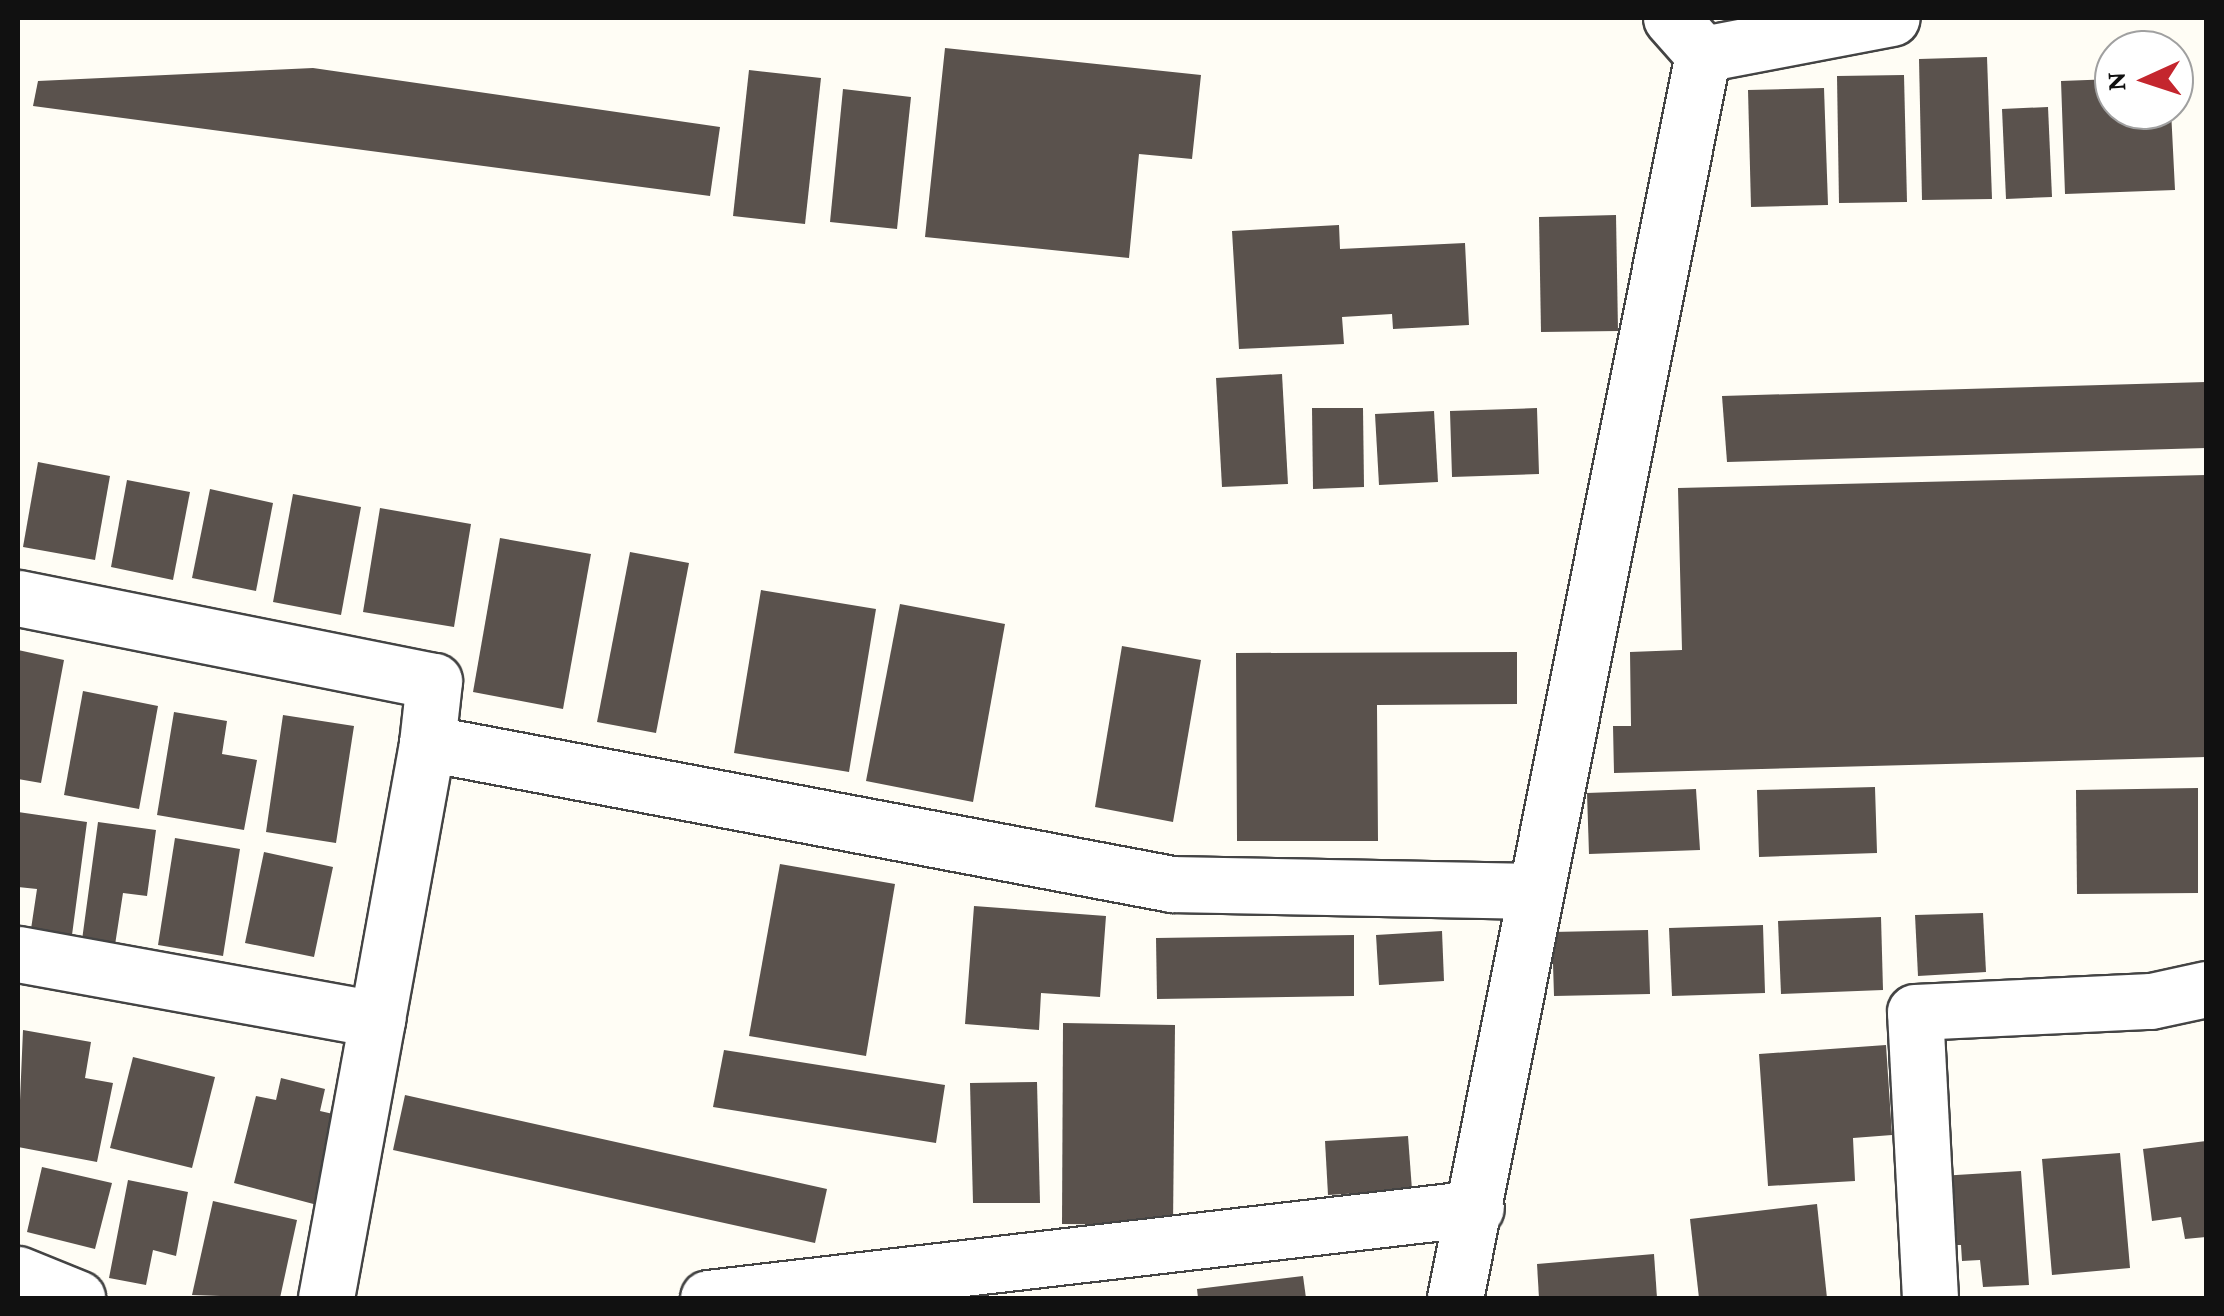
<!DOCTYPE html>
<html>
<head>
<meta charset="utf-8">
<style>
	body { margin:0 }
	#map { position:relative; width:2224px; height:1316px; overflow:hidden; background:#fffdf5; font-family:"Crimson Pro",serif }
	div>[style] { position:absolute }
	.building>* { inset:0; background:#5a524d }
	.roads { filter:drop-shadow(2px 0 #444) drop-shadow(-2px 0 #444) drop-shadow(0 2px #444) drop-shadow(0 -2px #444) }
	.minor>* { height:55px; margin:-27.5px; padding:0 27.5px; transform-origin:27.5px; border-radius:27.5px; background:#fff }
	span { translate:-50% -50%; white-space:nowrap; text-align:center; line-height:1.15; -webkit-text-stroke:10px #fff; paint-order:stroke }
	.frame { position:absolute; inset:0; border:20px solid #111; pointer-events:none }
	.north { position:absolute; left:2094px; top:30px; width:100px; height:100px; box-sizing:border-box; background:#fff; border:2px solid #a0a0a0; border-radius:50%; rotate:267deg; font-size:28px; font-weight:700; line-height:40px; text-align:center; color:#111 }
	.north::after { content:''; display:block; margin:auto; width:35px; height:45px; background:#c4262e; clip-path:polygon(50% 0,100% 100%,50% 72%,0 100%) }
</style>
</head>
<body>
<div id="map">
	<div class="building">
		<div style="clip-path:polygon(945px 48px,1201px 75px,1192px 159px,1139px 154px,1129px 258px,925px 237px)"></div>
		<div style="clip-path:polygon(1987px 57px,1992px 199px,1922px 200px,1919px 59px)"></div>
		<div style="clip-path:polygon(313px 68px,720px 127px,710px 196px,33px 106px,38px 81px)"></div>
		<div style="clip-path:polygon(749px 70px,821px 78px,805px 224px,733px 216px)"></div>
		<div style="clip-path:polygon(1904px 75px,1907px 202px,1839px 203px,1837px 76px)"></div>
		<div style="clip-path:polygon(2114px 79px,2114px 110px,2171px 110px,2175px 190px,2065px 194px,2061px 81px)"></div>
		<div style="clip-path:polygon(1824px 88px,1828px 205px,1751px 207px,1748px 90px)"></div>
		<div style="clip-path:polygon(843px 89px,911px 97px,897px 229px,830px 222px)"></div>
		<div style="clip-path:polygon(2048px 107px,2052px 197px,2006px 199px,2002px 109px)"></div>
		<div style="clip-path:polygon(1616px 215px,1618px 331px,1541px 332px,1539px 217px)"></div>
		<div style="clip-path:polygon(1339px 225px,1340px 249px,1465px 243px,1469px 325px,1393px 329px,1392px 314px,1342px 317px,1344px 344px,1239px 349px,1232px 231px)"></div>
		<div style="clip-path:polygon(1282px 374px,1288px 484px,1222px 487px,1216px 378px)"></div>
		<div style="clip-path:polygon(2206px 382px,2206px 448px,1727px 462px,1722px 396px)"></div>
		<div style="clip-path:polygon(1312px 408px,1363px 408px,1364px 487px,1313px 489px)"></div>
		<div style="clip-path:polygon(1537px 408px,1539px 474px,1452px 477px,1450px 411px)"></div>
		<div style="clip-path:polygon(1434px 411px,1438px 482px,1379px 485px,1375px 414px)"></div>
		<div style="clip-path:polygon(38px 462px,110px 476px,95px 560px,23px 547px)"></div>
		<div style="clip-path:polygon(2206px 475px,2206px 757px,1614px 773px,1613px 726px,1631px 726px,1630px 652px,1682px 650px,1678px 488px)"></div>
		<div style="clip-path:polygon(127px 480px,190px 492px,173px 580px,111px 567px)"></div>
		<div style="clip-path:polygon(210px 489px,273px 503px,256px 591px,192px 578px)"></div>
		<div style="clip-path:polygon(293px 494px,361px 507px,341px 615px,273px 602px)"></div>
		<div style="clip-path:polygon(380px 508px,471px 524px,454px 627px,363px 612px)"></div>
		<div style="clip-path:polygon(500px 538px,591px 554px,563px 709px,473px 692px)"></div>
		<div style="clip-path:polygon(630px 552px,689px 563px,656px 733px,597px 722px)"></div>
		<div style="clip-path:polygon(761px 590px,876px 609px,849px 772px,734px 753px)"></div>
		<div style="clip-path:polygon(900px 604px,1005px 624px,973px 802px,866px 781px)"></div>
		<div style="clip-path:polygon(1122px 646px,1201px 660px,1173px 822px,1095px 807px)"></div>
		<div style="clip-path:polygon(18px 650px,64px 660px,41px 783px,18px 779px)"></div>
		<div style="clip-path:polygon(1517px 652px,1517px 704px,1377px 705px,1378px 841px,1237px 841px,1236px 653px)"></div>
		<div style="clip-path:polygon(83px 691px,158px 706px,139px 809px,64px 795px)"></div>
		<div style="clip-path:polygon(174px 712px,227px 721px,222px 754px,257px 760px,244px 830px,157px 815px)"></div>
		<div style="clip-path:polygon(283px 715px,354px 726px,336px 843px,266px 832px)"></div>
		<div style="clip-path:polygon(1875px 787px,1877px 853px,1759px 857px,1757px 790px)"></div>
		<div style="clip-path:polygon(2198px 788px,2198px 893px,2077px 894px,2076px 790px)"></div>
		<div style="clip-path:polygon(1696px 789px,1700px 850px,1589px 854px,1587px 793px)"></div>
		<div style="clip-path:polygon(18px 812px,87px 822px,72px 935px,31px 929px,37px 889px,18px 887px)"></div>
		<div style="clip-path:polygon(98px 822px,156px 830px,147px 896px,123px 893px,115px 945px,82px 940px)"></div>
		<div style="clip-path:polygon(175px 838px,240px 849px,223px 956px,158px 945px)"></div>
		<div style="clip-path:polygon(264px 852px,333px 867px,314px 957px,245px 943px)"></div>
		<div style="clip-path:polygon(780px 864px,895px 884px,866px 1056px,749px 1036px)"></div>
		<div style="clip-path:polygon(974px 906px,1106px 916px,1100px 997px,1041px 993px,1039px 1030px,965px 1024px)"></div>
		<div style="clip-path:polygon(1983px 913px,1986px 972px,1918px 976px,1915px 915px)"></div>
		<div style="clip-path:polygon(1881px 917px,1883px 990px,1781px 994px,1778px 921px)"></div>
		<div style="clip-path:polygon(1763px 925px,1765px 993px,1672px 996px,1669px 928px)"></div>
		<div style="clip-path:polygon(1648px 930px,1650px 994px,1554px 996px,1552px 932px)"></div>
		<div style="clip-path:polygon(1442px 931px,1444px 981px,1379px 985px,1376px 935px)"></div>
		<div style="clip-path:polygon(1354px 935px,1354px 996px,1157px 999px,1156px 938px)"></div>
		<div style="clip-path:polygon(1063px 1023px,1175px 1025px,1173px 1225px,1062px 1224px)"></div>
		<div style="clip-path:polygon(23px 1030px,91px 1042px,85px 1078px,113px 1083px,97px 1162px,18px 1147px)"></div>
		<div style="clip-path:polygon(1886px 1045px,1892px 1135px,1853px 1138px,1855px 1181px,1768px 1186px,1759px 1054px)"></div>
		<div style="clip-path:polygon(724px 1050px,945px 1085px,936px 1143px,713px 1107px)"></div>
		<div style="clip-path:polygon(133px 1057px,215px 1077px,192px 1168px,110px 1148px)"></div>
		<div style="clip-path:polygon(281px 1078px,325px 1089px,320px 1111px,342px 1116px,321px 1206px,234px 1183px,256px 1096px,276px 1100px)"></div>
		<div style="clip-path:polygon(1037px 1082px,1040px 1203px,973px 1203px,970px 1083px)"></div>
		<div style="clip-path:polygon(405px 1095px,827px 1189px,815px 1243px,393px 1150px)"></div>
		<div style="clip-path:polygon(1408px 1136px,1412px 1190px,1328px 1195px,1325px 1141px)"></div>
		<div style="clip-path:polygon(2206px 1141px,2206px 1237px,2185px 1239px,2181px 1217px,2152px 1221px,2143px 1149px)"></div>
		<div style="clip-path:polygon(2120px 1153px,2130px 1268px,2052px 1275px,2042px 1159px)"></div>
		<div style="clip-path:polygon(42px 1167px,112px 1183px,95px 1249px,27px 1232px)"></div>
		<div style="clip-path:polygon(2021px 1171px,2029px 1285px,1983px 1287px,1980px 1260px,1962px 1261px,1961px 1245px,1945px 1245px,1940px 1176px)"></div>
		<div style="clip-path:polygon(128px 1180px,188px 1192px,176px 1256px,153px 1250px,146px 1285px,109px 1278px)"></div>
		<div style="clip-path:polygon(213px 1201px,297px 1220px,280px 1298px,192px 1295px)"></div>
		<div style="clip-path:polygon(1817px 1204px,1827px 1298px,1699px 1298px,1690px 1219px)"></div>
		<div style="clip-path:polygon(1654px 1254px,1657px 1298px,1539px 1298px,1537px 1264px)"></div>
		<div style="clip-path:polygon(1303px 1276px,1306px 1298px,1198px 1298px,1197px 1289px)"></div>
	</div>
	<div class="roads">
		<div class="minor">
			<div style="left:1671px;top:18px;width:48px;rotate:48.4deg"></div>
			<div style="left:1703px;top:54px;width:192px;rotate:-10.8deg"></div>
			<div style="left:18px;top:598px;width:424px;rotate:11.3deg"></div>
			<div style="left:434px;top:681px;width:62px;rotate:96.4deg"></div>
			<div style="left:18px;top:954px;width:365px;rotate:10.3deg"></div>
			<div style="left:377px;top:1019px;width:280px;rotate:-79.7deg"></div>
			<div style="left:427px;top:743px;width:758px;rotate:10.72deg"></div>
			<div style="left:1172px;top:884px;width:362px;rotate:1.1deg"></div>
			<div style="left:18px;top:1274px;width:64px;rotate:22.1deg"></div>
			<div style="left:326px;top:1298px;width:284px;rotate:-79.6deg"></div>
			<div style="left:708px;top:1298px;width:773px;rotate:-6.68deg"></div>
			<div style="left:1455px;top:1298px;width:1268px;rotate:-78.73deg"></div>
			<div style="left:1930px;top:1298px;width:286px;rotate:-93deg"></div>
			<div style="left:1915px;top:1012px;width:236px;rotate:-2.7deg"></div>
			<div style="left:2151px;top:1001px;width:56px;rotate:-12.3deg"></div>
		</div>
	</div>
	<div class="frame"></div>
	<div class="north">N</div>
</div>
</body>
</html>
